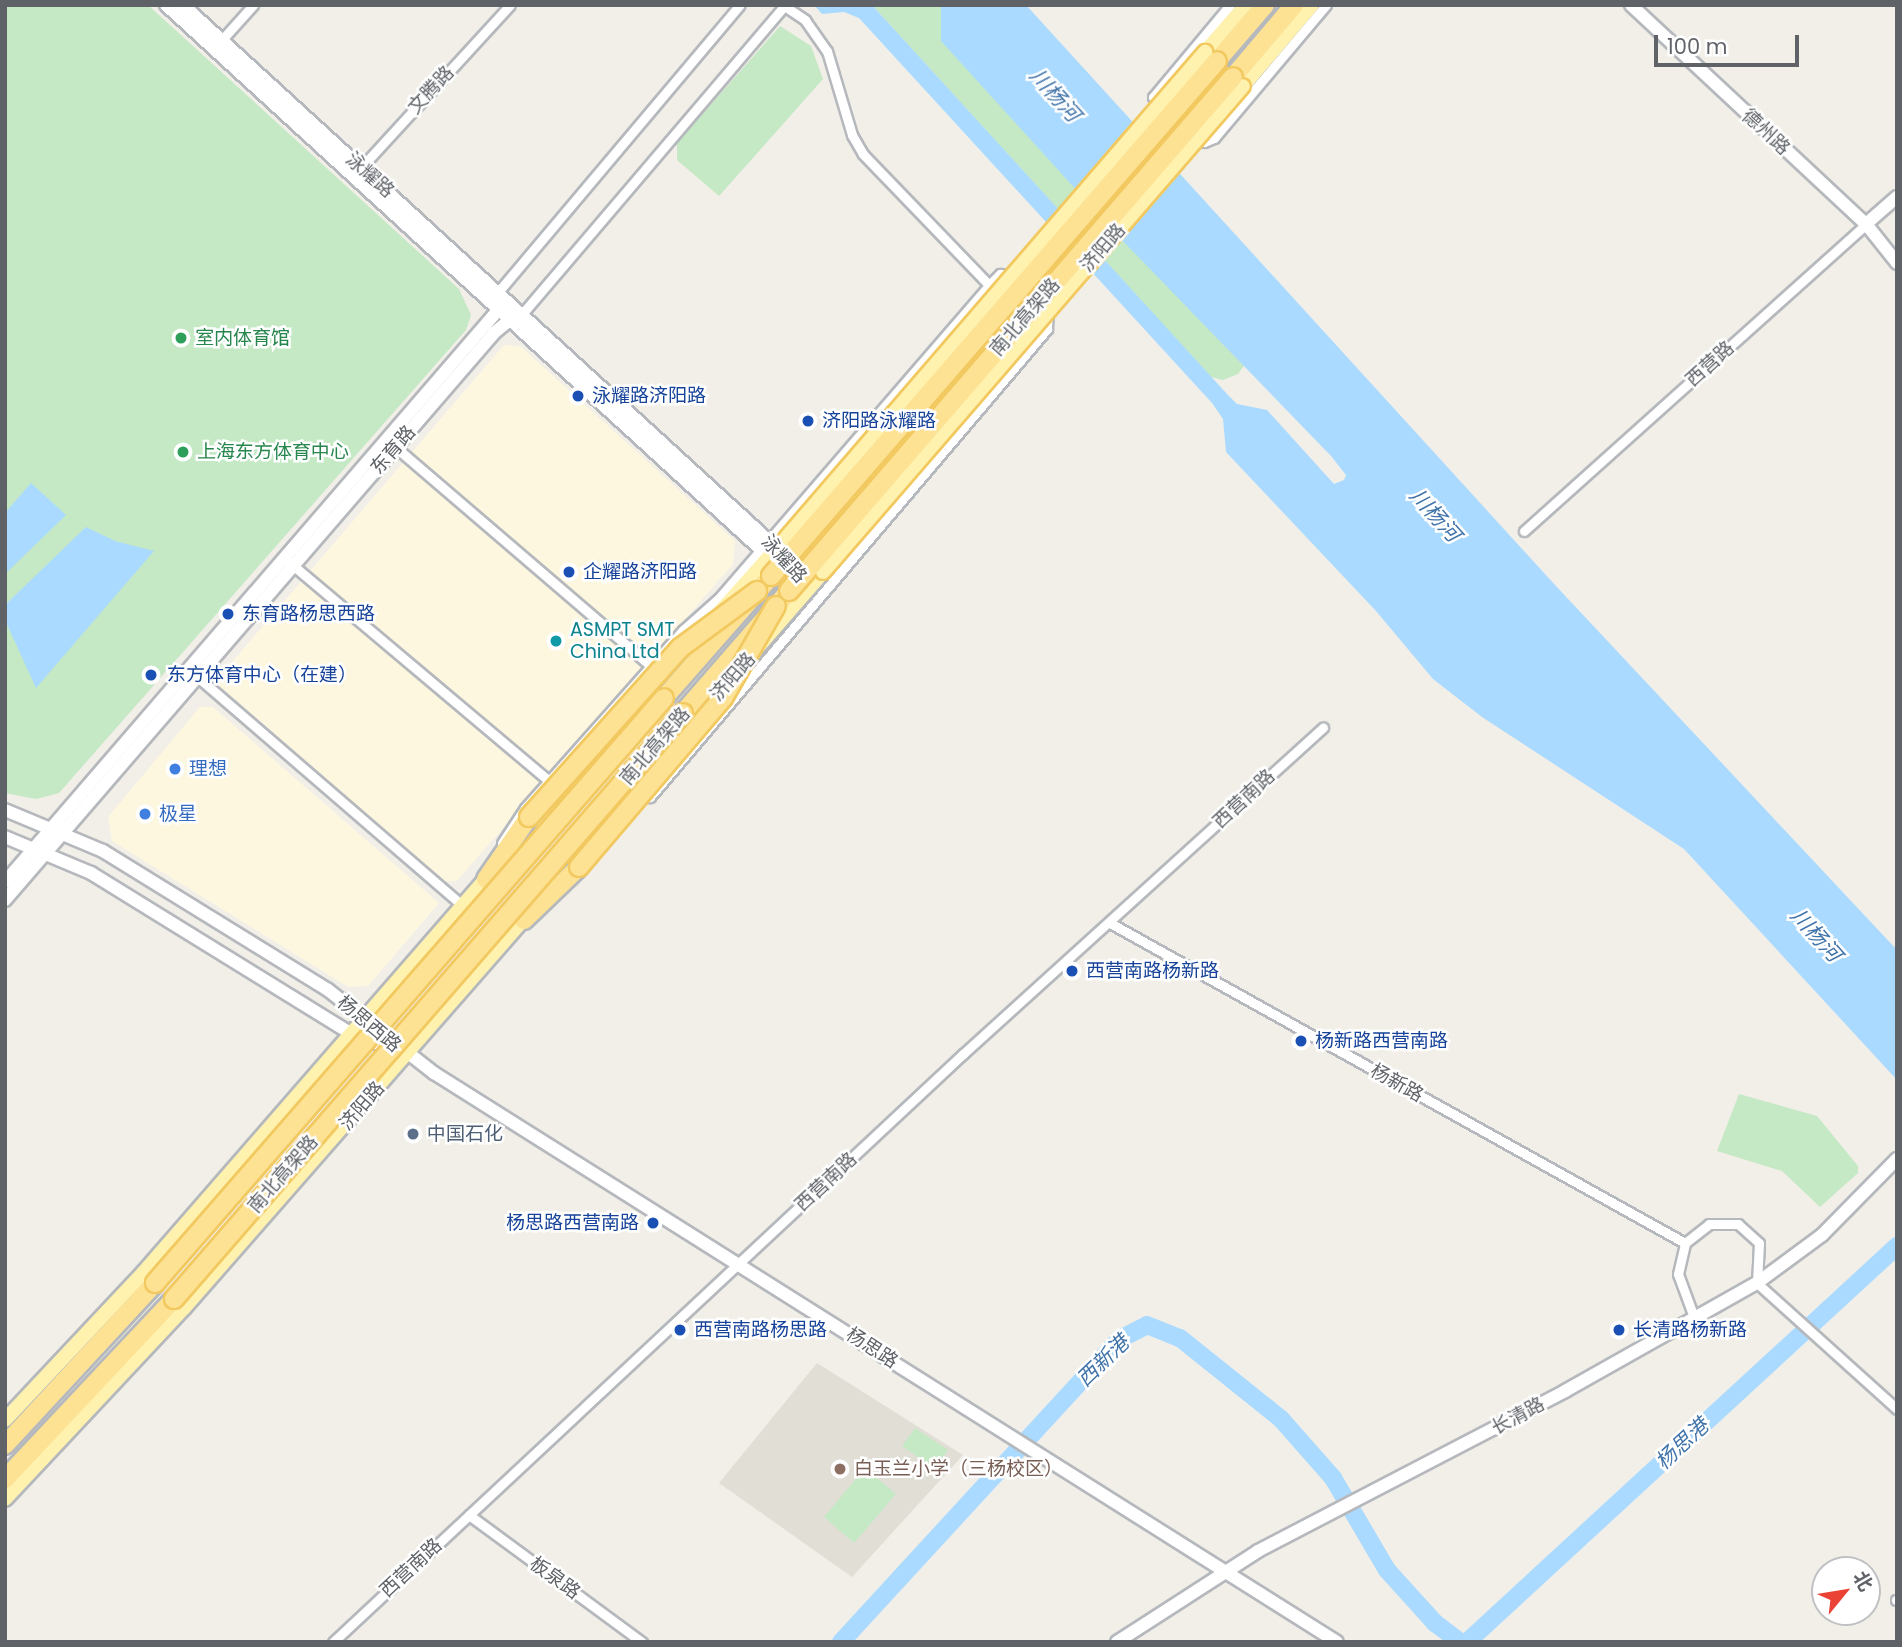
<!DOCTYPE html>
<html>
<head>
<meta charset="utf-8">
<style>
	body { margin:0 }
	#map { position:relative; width:1902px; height:1647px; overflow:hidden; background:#f1efe8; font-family:Poppins,"Noto Sans SC",sans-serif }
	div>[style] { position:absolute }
	.commercial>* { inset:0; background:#fef7e0 }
	.education>* { inset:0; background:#e1ded6 }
	.green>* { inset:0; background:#c5e8c5 }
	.water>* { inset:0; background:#aadaff }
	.river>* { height:18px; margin:-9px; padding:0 9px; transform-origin:9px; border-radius:9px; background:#aadaff }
	.roads { filter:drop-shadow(2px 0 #b5b8bc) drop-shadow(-2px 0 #b5b8bc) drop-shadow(0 2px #b5b8bc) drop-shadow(0 -2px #b5b8bc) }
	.street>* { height:9px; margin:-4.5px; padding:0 4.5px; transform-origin:4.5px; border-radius:4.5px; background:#fff }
	.secondary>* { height:12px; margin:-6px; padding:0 6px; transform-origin:6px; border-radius:6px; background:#fff }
	.primary>* { height:14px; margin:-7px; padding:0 7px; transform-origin:7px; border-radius:7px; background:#fff2af }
	.highway>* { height:18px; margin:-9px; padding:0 9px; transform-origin:9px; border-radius:9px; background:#fde293 }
	.bridges { filter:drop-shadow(2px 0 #f2c960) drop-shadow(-2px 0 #f2c960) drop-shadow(0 2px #f2c960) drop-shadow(0 -2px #f2c960) }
	.primary-bridge>* { height:14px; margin:-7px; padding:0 7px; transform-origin:7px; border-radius:7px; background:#fff2af }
	.highway-bridge>* { height:18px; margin:-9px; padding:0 9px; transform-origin:9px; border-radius:9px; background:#fde293 }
	.dots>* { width:19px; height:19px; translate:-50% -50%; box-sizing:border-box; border:4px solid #fff; border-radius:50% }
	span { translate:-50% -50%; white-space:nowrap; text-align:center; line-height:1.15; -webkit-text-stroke:5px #fff; paint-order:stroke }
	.street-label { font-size:19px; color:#5f6368 }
	.leisure-label { font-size:19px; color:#27864d }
	.left { translate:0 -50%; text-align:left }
	.transit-label { font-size:19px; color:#164399 }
	.right { translate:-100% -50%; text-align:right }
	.culture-label { font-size:19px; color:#0d838f }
	.shop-label { font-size:19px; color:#366cbe }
	.service-label { font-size:19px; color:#4e5e75 }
	.education-label { font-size:19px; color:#785e54 }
	.water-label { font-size:21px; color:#4174aa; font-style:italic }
	.frame { position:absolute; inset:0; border:7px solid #5f6368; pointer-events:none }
	.north { position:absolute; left:1811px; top:1556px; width:70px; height:70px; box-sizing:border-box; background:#fff; border:2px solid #bfc1c3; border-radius:50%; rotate:60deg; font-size:19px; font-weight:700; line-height:28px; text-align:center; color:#5f6368 }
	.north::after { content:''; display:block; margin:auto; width:24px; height:32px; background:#ea4335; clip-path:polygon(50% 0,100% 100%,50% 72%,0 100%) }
	.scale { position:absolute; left:1654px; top:35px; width:145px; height:32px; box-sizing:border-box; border:4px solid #5f6368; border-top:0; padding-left:9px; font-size:21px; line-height:24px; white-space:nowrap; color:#5f6368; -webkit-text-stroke:5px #fff; paint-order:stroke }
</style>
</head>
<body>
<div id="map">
	<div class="commercial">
		<div style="clip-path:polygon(504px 345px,520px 346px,735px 541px,733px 564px,457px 881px,444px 881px,215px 682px)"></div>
		<div style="clip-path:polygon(200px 707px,213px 707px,439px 903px,368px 986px,348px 987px,112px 841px,108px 817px)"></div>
	</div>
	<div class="education">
		<div style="clip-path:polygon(817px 1363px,963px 1455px,852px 1577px,719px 1483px)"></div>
	</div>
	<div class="green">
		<div style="clip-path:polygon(5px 5px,148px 5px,459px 289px,471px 315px,466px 330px,59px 793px,36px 799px,5px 793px)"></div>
		<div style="clip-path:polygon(872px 5px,941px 5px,944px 35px,1244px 366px,1238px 374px,1223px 380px,1211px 377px)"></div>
		<div style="clip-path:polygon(780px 26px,811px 46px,823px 79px,719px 196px,677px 160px,677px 143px)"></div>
		<div style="clip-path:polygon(1739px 1094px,1817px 1116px,1858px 1166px,1858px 1173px,1820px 1207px,1782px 1171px,1717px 1151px)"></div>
		<div style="clip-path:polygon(915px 1428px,948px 1450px,935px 1469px,902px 1446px)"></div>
		<div style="clip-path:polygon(865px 1468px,896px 1494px,854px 1543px,824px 1517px)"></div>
	</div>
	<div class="water">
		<div style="clip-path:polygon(814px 5px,872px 5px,1227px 394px,1237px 404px,1267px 410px,1334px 484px,1344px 480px,1346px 475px,1331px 456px,1119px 237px,941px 41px,941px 5px,1026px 5px,1555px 585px,1897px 950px,1897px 1080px,1684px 849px,1482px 717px,1433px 679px,1376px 611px,1226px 452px,1223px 419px,1212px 403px,859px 18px,844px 12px,822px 14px)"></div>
		<div style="clip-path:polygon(31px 483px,66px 515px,5px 574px,5px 513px)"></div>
		<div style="clip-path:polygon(86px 527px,115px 541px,154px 551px,36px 688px,5px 620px,5px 605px)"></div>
	</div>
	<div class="river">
		<div style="left:841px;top:1642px;width:412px;rotate:-47.4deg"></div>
		<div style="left:1120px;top:1339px;width:30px;rotate:-27deg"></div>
		<div style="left:1147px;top:1325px;width:35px;rotate:22deg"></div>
		<div style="left:1180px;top:1338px;width:129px;rotate:38.7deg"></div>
		<div style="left:1281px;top:1419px;width:79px;rotate:48.6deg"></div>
		<div style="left:1333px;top:1478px;width:107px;rotate:59.6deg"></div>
		<div style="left:1387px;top:1570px;width:72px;rotate:47.8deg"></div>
		<div style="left:1435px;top:1623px;width:31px;rotate:37deg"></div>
		<div style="left:1467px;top:1642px;width:585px;rotate:-42.64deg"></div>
	</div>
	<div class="roads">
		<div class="street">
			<div style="left:783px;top:5px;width:27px;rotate:34deg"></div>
			<div style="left:805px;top:20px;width:38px;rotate:55deg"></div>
			<div style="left:827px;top:51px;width:88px;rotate:73.4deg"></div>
			<div style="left:852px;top:135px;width:22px;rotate:60deg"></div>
			<div style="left:863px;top:154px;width:182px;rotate:46.1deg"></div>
			<div style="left:1230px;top:5px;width:120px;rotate:129.9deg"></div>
			<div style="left:1153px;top:97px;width:58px;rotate:45deg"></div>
			<div style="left:1194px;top:138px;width:11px;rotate:22deg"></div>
			<div style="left:1204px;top:142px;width:11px;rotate:-22deg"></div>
			<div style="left:1214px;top:138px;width:174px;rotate:-49.9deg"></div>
			<div style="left:219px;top:43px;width:51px;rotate:-48.2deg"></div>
			<div style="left:357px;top:172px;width:226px;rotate:-47.5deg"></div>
			<div style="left:498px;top:292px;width:375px;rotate:-49.9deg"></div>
			<div style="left:522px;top:314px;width:404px;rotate:-49.6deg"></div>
			<div style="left:393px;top:445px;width:340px;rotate:40.6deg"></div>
			<div style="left:1524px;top:531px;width:460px;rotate:-41.9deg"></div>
			<div style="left:289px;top:562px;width:340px;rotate:40.1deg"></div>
			<div style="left:193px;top:673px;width:357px;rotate:40.8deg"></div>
			<div style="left:502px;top:843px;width:42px;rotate:-56.7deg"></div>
			<div style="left:525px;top:808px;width:238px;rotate:-48.4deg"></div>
			<div style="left:683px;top:630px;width:50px;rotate:-41.7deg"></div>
			<div style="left:720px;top:597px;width:412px;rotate:-49.2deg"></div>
			<div style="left:989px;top:285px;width:16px;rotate:-45deg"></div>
			<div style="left:1000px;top:274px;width:11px;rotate:5deg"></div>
			<div style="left:1011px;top:275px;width:50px;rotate:42.6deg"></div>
			<div style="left:1048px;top:309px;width:20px;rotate:93deg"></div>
			<div style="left:1047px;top:329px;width:614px;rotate:130.31deg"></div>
			<div style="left:1110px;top:923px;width:658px;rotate:29.1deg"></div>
			<div style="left:1695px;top:1320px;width:49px;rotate:-110.3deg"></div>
			<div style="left:1678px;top:1274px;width:32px;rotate:-77deg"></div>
			<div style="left:1685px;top:1243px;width:31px;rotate:-38deg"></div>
			<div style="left:1709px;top:1224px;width:29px"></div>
			<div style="left:1738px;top:1224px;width:28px;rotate:42deg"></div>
			<div style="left:1759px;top:1243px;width:40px;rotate:92.9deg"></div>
			<div style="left:1757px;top:1283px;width:188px;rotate:42deg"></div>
			<div style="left:469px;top:1515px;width:215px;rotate:36.3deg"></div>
			<div style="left:1896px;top:1600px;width:1px"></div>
			<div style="left:333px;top:1642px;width:862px;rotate:-43.03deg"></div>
			<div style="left:963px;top:1054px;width:486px;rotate:-42.2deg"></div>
		</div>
		<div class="secondary">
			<div style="left:166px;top:5px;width:818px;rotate:42.47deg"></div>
			<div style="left:769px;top:557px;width:43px;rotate:35.5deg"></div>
			<div style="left:183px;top:5px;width:812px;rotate:42.45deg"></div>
			<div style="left:1631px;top:5px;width:321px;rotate:43deg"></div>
			<div style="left:1866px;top:224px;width:50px;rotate:51.5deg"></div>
			<div style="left:1866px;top:224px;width:41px;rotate:-41.1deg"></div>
			<div style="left:5px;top:810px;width:106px;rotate:22.7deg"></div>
			<div style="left:103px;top:851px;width:264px;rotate:31.7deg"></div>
			<div style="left:328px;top:990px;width:135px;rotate:38.1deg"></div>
			<div style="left:434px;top:1073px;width:1067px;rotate:32.22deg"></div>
			<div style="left:5px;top:837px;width:93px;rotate:22.7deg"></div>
			<div style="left:91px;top:873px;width:304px;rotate:31.7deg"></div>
			<div style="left:350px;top:1033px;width:50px;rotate:21deg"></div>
			<div style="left:5px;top:882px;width:757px;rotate:-49.23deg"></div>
			<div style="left:499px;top:309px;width:6px;rotate:-90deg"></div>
			<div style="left:5px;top:900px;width:749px;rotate:-49.22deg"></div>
			<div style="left:494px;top:333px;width:26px;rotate:-40deg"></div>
			<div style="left:1117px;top:1642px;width:168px;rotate:-32.8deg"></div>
			<div style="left:1258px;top:1551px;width:346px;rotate:-27.5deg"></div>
			<div style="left:1565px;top:1391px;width:220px;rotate:-29.4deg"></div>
			<div style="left:1757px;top:1283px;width:81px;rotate:-36.4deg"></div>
			<div style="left:1822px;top:1235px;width:107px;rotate:-45.4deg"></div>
		</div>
		<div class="primary">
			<div style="left:1205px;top:52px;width:62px;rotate:-48.9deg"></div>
			<div style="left:1243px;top:86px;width:106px;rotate:-49.6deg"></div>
			<div style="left:720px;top:612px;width:99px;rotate:-48.3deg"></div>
			<div style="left:759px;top:646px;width:98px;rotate:-49.1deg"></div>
			<div style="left:5px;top:1420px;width:202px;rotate:-46.8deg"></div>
			<div style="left:143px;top:1273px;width:532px;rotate:-48.97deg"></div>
			<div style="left:5px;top:1499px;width:262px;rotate:-46.9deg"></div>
			<div style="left:184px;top:1308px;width:524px;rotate:-48.87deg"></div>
		</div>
		<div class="highway">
			<div style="left:1217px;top:61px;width:74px;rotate:-49.4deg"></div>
			<div style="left:1233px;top:77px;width:94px;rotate:-49.7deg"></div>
			<div style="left:664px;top:698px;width:162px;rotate:-48.7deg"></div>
			<div style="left:683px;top:713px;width:162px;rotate:-49deg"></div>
			<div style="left:486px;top:879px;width:75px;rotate:-55.3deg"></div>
			<div style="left:524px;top:920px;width:76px;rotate:-43.9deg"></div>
			<div style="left:5px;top:1445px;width:221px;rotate:-47.2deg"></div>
			<div style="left:5px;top:1479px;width:247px;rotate:-46.8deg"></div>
		</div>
	</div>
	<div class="bridges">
		<div class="primary-bridge">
			<div style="left:786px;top:538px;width:642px;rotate:-49.23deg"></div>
			<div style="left:823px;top:572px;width:642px;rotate:-49.17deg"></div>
		</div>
		<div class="highway-bridge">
			<div style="left:771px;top:576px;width:681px;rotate:-49.11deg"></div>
			<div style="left:789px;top:591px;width:679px;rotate:-49.18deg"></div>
			<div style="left:529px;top:817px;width:227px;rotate:-48.2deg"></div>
			<div style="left:680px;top:648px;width:96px;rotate:-36.5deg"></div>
			<div style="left:579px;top:867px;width:222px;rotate:-49.6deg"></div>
			<div style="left:723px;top:698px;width:106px;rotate:-60.1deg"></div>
			<div style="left:155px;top:1283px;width:775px;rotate:-48.97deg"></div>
			<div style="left:174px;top:1299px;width:776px;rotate:-49.02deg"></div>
		</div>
	</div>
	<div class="dots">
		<div style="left:181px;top:338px;background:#2e9e5b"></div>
		<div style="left:578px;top:396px;background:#1a4fb4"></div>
		<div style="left:808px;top:421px;background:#1a4fb4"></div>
		<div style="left:183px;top:452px;background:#2e9e5b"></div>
		<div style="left:569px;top:572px;background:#1a4fb4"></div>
		<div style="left:228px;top:614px;background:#1a4fb4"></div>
		<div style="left:556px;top:641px;background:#0f9aa8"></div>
		<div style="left:151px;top:675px;background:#1a4fb4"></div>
		<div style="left:175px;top:769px;background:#3f7fe0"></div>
		<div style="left:145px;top:814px;background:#3f7fe0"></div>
		<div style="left:1072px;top:971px;background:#1a4fb4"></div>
		<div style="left:1301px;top:1041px;background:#1a4fb4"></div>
		<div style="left:413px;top:1134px;background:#5c6f8a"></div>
		<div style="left:653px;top:1223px;background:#1a4fb4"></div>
		<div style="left:680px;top:1330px;background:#1a4fb4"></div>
		<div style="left:1619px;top:1330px;background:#1a4fb4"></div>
		<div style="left:840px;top:1469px;background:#8d6e63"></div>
	</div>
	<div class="street-label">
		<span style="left:431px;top:90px;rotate:-47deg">文腾路</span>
		<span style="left:1766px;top:132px;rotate:43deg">德州路</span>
		<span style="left:370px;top:175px;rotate:42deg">泳耀路</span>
		<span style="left:1103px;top:248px;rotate:-49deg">济阳路</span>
		<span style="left:1025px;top:317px;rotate:-49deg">南北高架路</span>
		<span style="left:1710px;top:364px;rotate:-42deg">西营路</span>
		<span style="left:393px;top:450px;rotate:-49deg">东育路</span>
		<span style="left:784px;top:559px;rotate:48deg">泳耀路</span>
		<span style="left:733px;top:677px;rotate:-49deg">济阳路</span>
		<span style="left:655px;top:746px;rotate:-49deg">南北高架路</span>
		<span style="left:1244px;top:799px;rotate:-43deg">西营南路</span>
		<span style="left:369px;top:1024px;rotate:40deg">杨思西路</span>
		<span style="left:1397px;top:1083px;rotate:29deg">杨新路</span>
		<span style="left:362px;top:1106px;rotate:-49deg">济阳路</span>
		<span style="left:283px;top:1174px;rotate:-49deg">南北高架路</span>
		<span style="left:826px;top:1182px;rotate:-43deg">西营南路</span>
		<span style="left:872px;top:1348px;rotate:33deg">杨思路</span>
		<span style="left:1518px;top:1416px;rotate:-28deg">长清路</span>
		<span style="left:411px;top:1568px;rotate:-43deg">西营南路</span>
		<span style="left:555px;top:1578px;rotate:36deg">板泉路</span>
	</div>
	<div class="leisure-label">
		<span class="left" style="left:195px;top:338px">室内体育馆</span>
		<span class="left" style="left:197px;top:452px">上海东方体育中心</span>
	</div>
	<div class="transit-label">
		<span class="left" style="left:592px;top:396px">泳耀路济阳路</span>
		<span class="left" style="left:822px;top:421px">济阳路泳耀路</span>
		<span class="left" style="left:583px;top:572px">企耀路济阳路</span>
		<span class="left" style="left:242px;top:614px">东育路杨思西路</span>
		<span class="left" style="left:167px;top:675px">东方体育中心（在建）</span>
		<span class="left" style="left:1086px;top:971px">西营南路杨新路</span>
		<span class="left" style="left:1315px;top:1041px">杨新路西营南路</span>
		<span class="right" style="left:639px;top:1223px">杨思路西营南路</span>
		<span class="left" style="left:694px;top:1330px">西营南路杨思路</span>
		<span class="left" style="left:1633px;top:1330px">长清路杨新路</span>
	</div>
	<div class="culture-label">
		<span class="left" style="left:570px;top:641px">ASMPT SMT<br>China Ltd</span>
	</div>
	<div class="shop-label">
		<span class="left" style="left:189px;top:769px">理想</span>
		<span class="left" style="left:159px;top:814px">极星</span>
	</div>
	<div class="service-label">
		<span class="left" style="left:427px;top:1134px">中国石化</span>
	</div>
	<div class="education-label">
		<span class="left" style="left:854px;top:1469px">白玉兰小学（三杨校区）</span>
	</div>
	<div class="water-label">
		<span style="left:1055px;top:95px;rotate:48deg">川杨河</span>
		<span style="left:1435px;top:515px;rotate:48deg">川杨河</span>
		<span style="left:1816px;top:935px;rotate:48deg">川杨河</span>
		<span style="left:1103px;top:1361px;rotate:-44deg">西新港</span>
		<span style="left:1682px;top:1444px;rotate:-43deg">杨思港</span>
	</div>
	<div class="frame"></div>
	<div class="north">北</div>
	<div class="scale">100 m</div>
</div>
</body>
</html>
